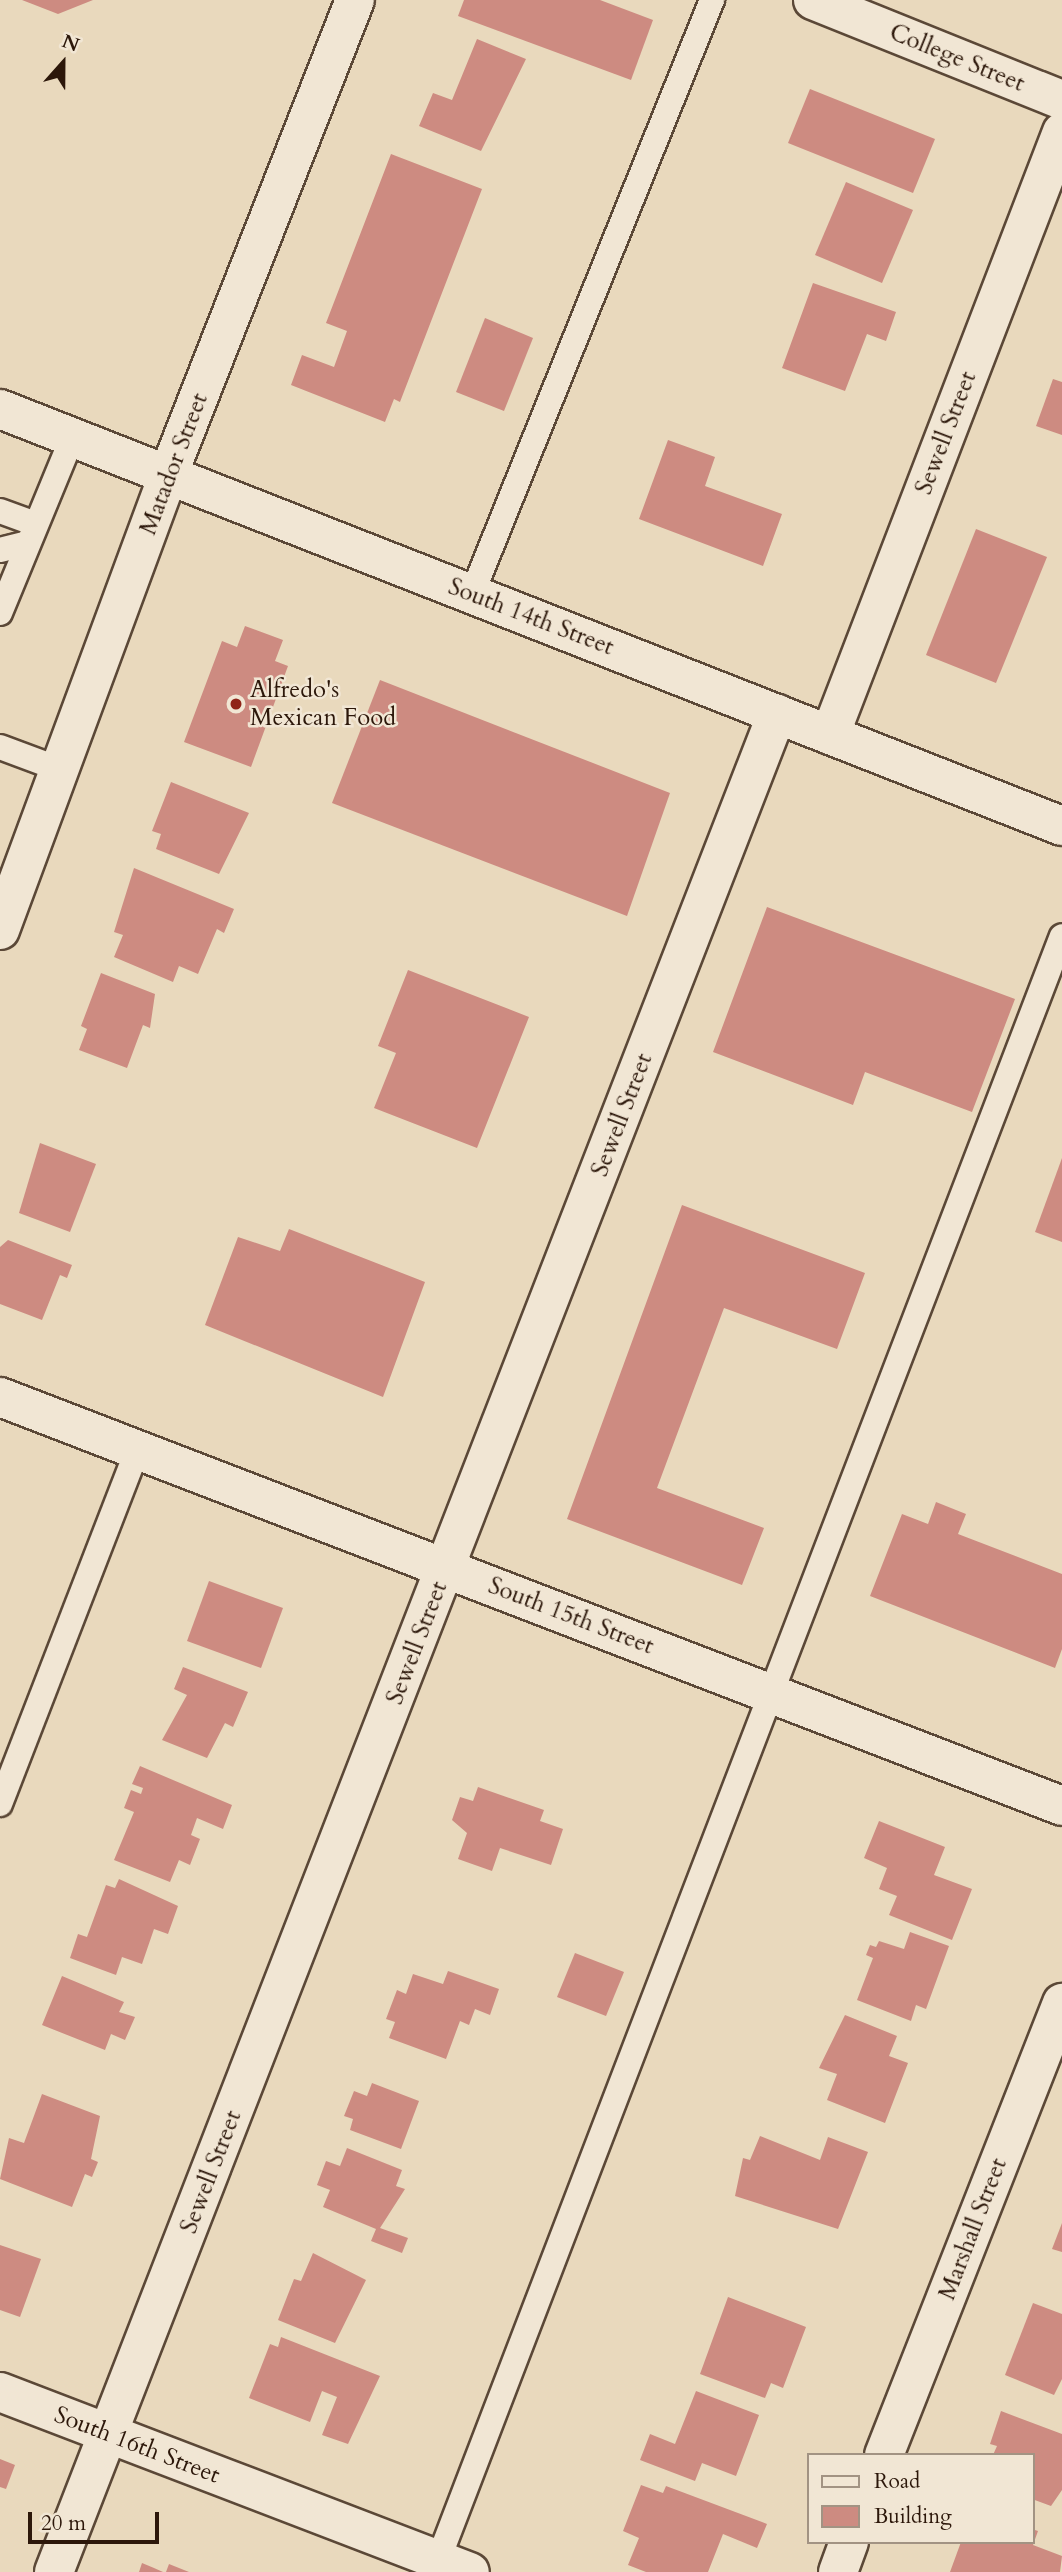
<!DOCTYPE html>
<html>
<head>
<meta charset="utf-8">
<style>
	body { margin:0 }
	#map { position:relative; width:1062px; height:2572px; overflow:hidden; background:#e9d9bd; font-family:Cardo,serif }
	div>[style] { position:absolute }
	.building>* { inset:0; background:#cd8b81 }
	.roads { filter:drop-shadow(2px 0 #5b4837) drop-shadow(-2px 0 #5b4837) drop-shadow(0 2px #5b4837) drop-shadow(0 -2px #5b4837) }
	.lane>* { height:24px; margin:-12px; padding:0 12px; transform-origin:12px; border-radius:12px; background:#f1e6d4 }
	.street>* { height:38px; margin:-19px; padding:0 19px; transform-origin:19px; border-radius:19px; background:#f1e6d4 }
	.secondary>* { height:38px; margin:-19px; padding:0 19px; transform-origin:19px; border-radius:19px; background:#f1e6d4 }
	.dots>* { width:19px; height:19px; translate:-50% -50%; box-sizing:border-box; border:4px solid #f1e6d4; border-radius:50% }
	span { translate:-50% -50%; white-space:nowrap; text-align:center; line-height:1.15; -webkit-text-stroke:5px #f1e6d4; paint-order:stroke }
	.street-label { font-size:24px; color:#2c170a }
	.poi-label { font-size:24px; color:#2c170a }
	.left { translate:0 -50%; text-align:left }
	.legend { position:absolute; left:807px; top:2453px; width:228px; height:91px; box-sizing:border-box; background:#f1e6d4; border:2px solid #a29383; margin:0; padding:9px 12px; list-style:none; font-size:21px; color:#2c170a }
	.legend li { display:flex; align-items:center; gap:14px; height:35px }
	.legend b { width:35px; border:2px solid #a29383 }
	.north { position:absolute; left:28px; top:28px; width:70px; height:70px; -webkit-text-stroke:5px #f1e6d4; paint-order:stroke; rotate:21deg; font-size:19px; font-weight:700; line-height:28px; text-align:center; color:#2c170a }
	.north::after { content:''; display:block; margin:auto; width:24px; height:32px; background:#2c170a; clip-path:polygon(50% 0,100% 100%,50% 72%,0 100%) }
	.scale { position:absolute; left:28px; top:2512px; width:131px; height:32px; box-sizing:border-box; border:4px solid #2c170a; border-top:0; padding-left:9px; font-size:21px; line-height:24px; white-space:nowrap; color:#2c170a; -webkit-text-stroke:5px #f1e6d4; paint-order:stroke }
</style>
</head>
<body>
<div id="map">
	<div class="building">
		<div style="clip-path:polygon(22px 0,93px 0,58px 14px)"></div>
		<div style="clip-path:polygon(464px 0,600px 0,653px 20px,631px 80px,458px 16px)"></div>
		<div style="clip-path:polygon(477px 39px,526px 59px,481px 151px,419px 126px,433px 93px,452px 100px)"></div>
		<div style="clip-path:polygon(810px 89px,935px 139px,913px 193px,788px 143px)"></div>
		<div style="clip-path:polygon(391px 154px,482px 189px,400px 402px,394px 399px,385px 422px,291px 385px,302px 355px,334px 367px,347px 331px,326px 323px)"></div>
		<div style="clip-path:polygon(846px 182px,913px 210px,882px 283px,815px 255px)"></div>
		<div style="clip-path:polygon(813px 283px,896px 312px,886px 341px,867px 334px,845px 391px,782px 368px)"></div>
		<div style="clip-path:polygon(485px 318px,533px 338px,504px 411px,456px 392px)"></div>
		<div style="clip-path:polygon(1053px 379px,1062px 382px,1062px 435px,1036px 426px)"></div>
		<div style="clip-path:polygon(668px 440px,715px 457px,705px 486px,782px 514px,763px 566px,639px 519px)"></div>
		<div style="clip-path:polygon(976px 529px,1047px 557px,996px 683px,926px 655px)"></div>
		<div style="clip-path:polygon(245px 626px,283px 640px,275px 661px,288px 666px,251px 767px,184px 742px,222px 641px,237px 647px)"></div>
		<div style="clip-path:polygon(380px 680px,670px 793px,627px 916px,332px 803px)"></div>
		<div style="clip-path:polygon(171px 782px,249px 813px,219px 874px,156px 849px,161px 834px,152px 831px)"></div>
		<div style="clip-path:polygon(134px 868px,234px 909px,224px 933px,217px 929px,198px 974px,179px 966px,173px 982px,114px 957px,123px 935px,114px 932px)"></div>
		<div style="clip-path:polygon(767px 907px,1015px 999px,972px 1112px,865px 1072px,853px 1105px,713px 1052px)"></div>
		<div style="clip-path:polygon(408px 970px,529px 1017px,477px 1148px,374px 1108px,396px 1053px,378px 1046px)"></div>
		<div style="clip-path:polygon(101px 973px,155px 994px,150px 1028px,143px 1025px,127px 1068px,79px 1050px,87px 1029px,81px 1026px)"></div>
		<div style="clip-path:polygon(40px 1143px,96px 1164px,70px 1232px,19px 1213px)"></div>
		<div style="clip-path:polygon(1062px 1158px,1062px 1242px,1035px 1232px)"></div>
		<div style="clip-path:polygon(682px 1205px,865px 1273px,837px 1349px,724px 1308px,657px 1488px,764px 1528px,742px 1585px,567px 1519px)"></div>
		<div style="clip-path:polygon(289px 1229px,425px 1282px,383px 1397px,205px 1325px,238px 1237px,280px 1251px)"></div>
		<div style="clip-path:polygon(8px 1240px,72px 1265px,67px 1278px,60px 1275px,42px 1320px,0 1304px,0 1247px)"></div>
		<div style="clip-path:polygon(936px 1502px,966px 1514px,958px 1534px,1062px 1574px,1062px 1649px,1055px 1668px,870px 1596px,902px 1514px,928px 1524px)"></div>
		<div style="clip-path:polygon(209px 1581px,283px 1608px,261px 1668px,187px 1641px)"></div>
		<div style="clip-path:polygon(183px 1667px,248px 1692px,233px 1727px,225px 1723px,207px 1758px,162px 1740px,187px 1695px,174px 1689px)"></div>
		<div style="clip-path:polygon(140px 1766px,232px 1805px,223px 1829px,197px 1818px,191px 1835px,200px 1839px,190px 1865px,179px 1860px,170px 1882px,114px 1860px,134px 1812px,124px 1808px,131px 1790px,141px 1794px,143px 1788px,132px 1784px)"></div>
		<div style="clip-path:polygon(478px 1787px,544px 1810px,540px 1821px,563px 1829px,551px 1865px,500px 1848px,492px 1871px,458px 1859px,467px 1833px,452px 1820px,460px 1797px,473px 1801px)"></div>
		<div style="clip-path:polygon(879px 1821px,945px 1847px,934px 1875px,972px 1889px,952px 1940px,889px 1915px,897px 1896px,879px 1889px,887px 1868px,864px 1858px)"></div>
		<div style="clip-path:polygon(119px 1879px,178px 1906px,168px 1934px,154px 1929px,142px 1964px,122px 1957px,116px 1975px,70px 1958px,78px 1934px,87px 1937px,106px 1885px,115px 1888px)"></div>
		<div style="clip-path:polygon(910px 1932px,949px 1946px,926px 2009px,916px 2005px,911px 2021px,857px 2000px,873px 1958px,866px 1955px,870px 1945px,876px 1947px,879px 1941px,904px 1949px)"></div>
		<div style="clip-path:polygon(575px 1953px,624px 1972px,606px 2016px,557px 1997px)"></div>
		<div style="clip-path:polygon(448px 1971px,499px 1989px,490px 2015px,475px 2009px,469px 2025px,460px 2021px,446px 2059px,389px 2038px,395px 2022px,386px 2019px,397px 1990px,406px 1994px,413px 1974px,443px 1984px)"></div>
		<div style="clip-path:polygon(62px 1976px,124px 2002px,119px 2012px,135px 2017px,125px 2040px,111px 2034px,105px 2050px,42px 2025px)"></div>
		<div style="clip-path:polygon(845px 2015px,897px 2036px,889px 2056px,908px 2063px,885px 2123px,827px 2100px,837px 2074px,819px 2068px)"></div>
		<div style="clip-path:polygon(372px 2083px,419px 2101px,401px 2149px,350px 2130px,353px 2119px,344px 2116px,354px 2091px,367px 2096px)"></div>
		<div style="clip-path:polygon(42px 2094px,100px 2116px,91px 2159px,98px 2162px,92px 2177px,85px 2174px,72px 2207px,0 2179px,9px 2138px,24px 2143px)"></div>
		<div style="clip-path:polygon(760px 2136px,820px 2160px,828px 2137px,868px 2152px,838px 2229px,735px 2196px,743px 2158px,750px 2160px)"></div>
		<div style="clip-path:polygon(347px 2148px,402px 2170px,396px 2186px,405px 2189px,380px 2228px,408px 2238px,402px 2253px,371px 2241px,376px 2229px,323px 2207px,330px 2190px,317px 2185px,326px 2161px,340px 2166px)"></div>
		<div style="clip-path:polygon(1062px 2223px,1062px 2252px,1052px 2249px)"></div>
		<div style="clip-path:polygon(0 2245px,41px 2259px,20px 2317px,0 2310px)"></div>
		<div style="clip-path:polygon(313px 2253px,366px 2280px,335px 2343px,278px 2320px,294px 2279px,301px 2281px)"></div>
		<div style="clip-path:polygon(728px 2297px,806px 2327px,783px 2388px,771px 2383px,765px 2398px,700px 2374px)"></div>
		<div style="clip-path:polygon(1033px 2303px,1062px 2314px,1062px 2379px,1054px 2395px,1005px 2375px)"></div>
		<div style="clip-path:polygon(281px 2337px,380px 2376px,348px 2444px,322px 2435px,337px 2397px,322px 2391px,310px 2422px,249px 2398px,270px 2344px,278px 2347px)"></div>
		<div style="clip-path:polygon(696px 2391px,759px 2415px,736px 2476px,702px 2463px,695px 2481px,640px 2460px,650px 2434px,675px 2444px)"></div>
		<div style="clip-path:polygon(1001px 2411px,1062px 2434px,1062px 2490px,1051px 2506px,1032px 2499px,1032px 2455px,993px 2455px,997px 2446px,990px 2444px)"></div>
		<div style="clip-path:polygon(0 2459px,15px 2465px,6px 2489px,0 2487px)"></div>
		<div style="clip-path:polygon(641px 2485px,663px 2493px,666px 2486px,767px 2524px,757px 2548px,723px 2534px,708px 2572px,646px 2572px,628px 2565px,639px 2538px,623px 2531px)"></div>
		<div style="clip-path:polygon(1032px 2529px,1038px 2531px,1033px 2545px,1062px 2556px,1060px 2572px,950px 2572px,961px 2542px,1032px 2542px)"></div>
		<div style="clip-path:polygon(142px 2563px,154px 2568px,163px 2572px,139px 2572px)"></div>
		<div style="clip-path:polygon(169px 2564px,189px 2572px,166px 2572px)"></div>
	</div>
	<div class="roads">
		<div class="lane">
			<div style="left:0;top:511px;width:38px;rotate:20deg"></div>
			<div style="left:0;top:550px;width:29px;rotate:-14deg"></div>
			<div style="left:472px;top:594px;width:641px;rotate:-68deg"></div>
			<div style="left:0;top:613px;width:189px;rotate:-67.6deg"></div>
			<div style="left:0;top:747px;width:63px;rotate:20.4deg"></div>
			<div style="left:0;top:1804px;width:380px;rotate:-68.8deg"></div>
			<div style="left:434px;top:2571px;width:1751px;rotate:-68.99deg"></div>
		</div>
		<div class="street">
			<div style="left:813px;top:0;width:268px;rotate:21.9deg"></div>
			<div style="left:830px;top:735px;width:646px;rotate:-68.96deg"></div>
			<div style="left:0;top:930px;width:485px;rotate:-69.7deg"></div>
			<div style="left:168px;top:475px;width:510px;rotate:-68.51deg"></div>
			<div style="left:0;top:1397px;width:1138px;rotate:21.06deg"></div>
			<div style="left:0;top:2392px;width:503px;rotate:20.96deg"></div>
			<div style="left:884px;top:2455px;width:486px;rotate:-68.5deg"></div>
			<div style="left:54px;top:2572px;width:1994px;rotate:-68.74deg"></div>
			<div style="left:838px;top:2572px;width:32px;rotate:-70deg"></div>
		</div>
		<div class="secondary">
			<div style="left:0;top:409px;width:1141px;rotate:21.44deg"></div>
		</div>
	</div>
	<div class="dots">
		<div style="left:236px;top:704px;background:#8f2418"></div>
	</div>
	<div class="street-label">
		<span style="left:957px;top:58px;rotate:22deg">College Street</span>
		<span style="left:946px;top:433px;rotate:-69deg">Sewell Street</span>
		<span style="left:174px;top:464px;rotate:-69deg">Matador Street</span>
		<span style="left:531px;top:617px;rotate:21deg">South 14th Street</span>
		<span style="left:622px;top:1115px;rotate:-69deg">Sewell Street</span>
		<span style="left:571px;top:1616px;rotate:21deg">South 15th Street</span>
		<span style="left:417px;top:1643px;rotate:-69deg">Sewell Street</span>
		<span style="left:211px;top:2172px;rotate:-69deg">Sewell Street</span>
		<span style="left:973px;top:2229px;rotate:-69deg">Marshall Street</span>
		<span style="left:137px;top:2445px;rotate:21deg">South 16th Street</span>
	</div>
	<div class="poi-label">
		<span class="left" style="left:250px;top:704px">Alfredo's<br>Mexican Food</span>
	</div>
	<ul class="legend">
	<li><b style="height:9px;background:#f1e6d4"></b>Road</li>
	<li><b style="height:19px;background:#cd8b81"></b>Building</li>
	</ul>
	<div class="north">N</div>
	<div class="scale">20 m</div>
</div>
</body>
</html>
